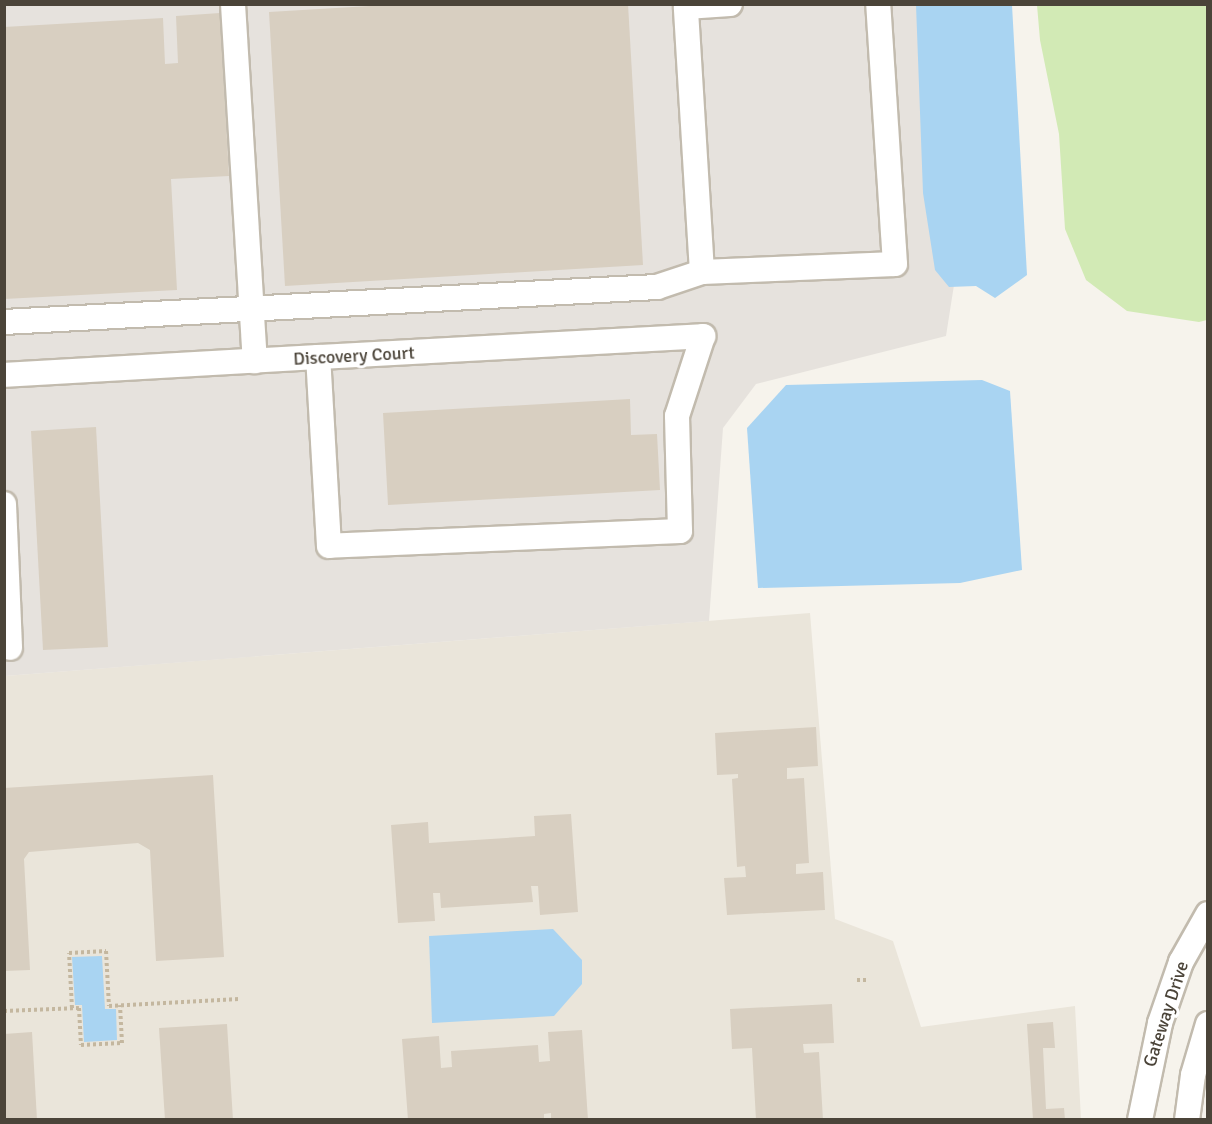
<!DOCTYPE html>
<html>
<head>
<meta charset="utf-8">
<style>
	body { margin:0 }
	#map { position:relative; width:1212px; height:1124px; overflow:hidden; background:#f6f3ec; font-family:Signika,sans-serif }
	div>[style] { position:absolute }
	.residential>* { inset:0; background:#eae5da }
	.industrial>* { inset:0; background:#e6e2dd }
	.green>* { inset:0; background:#d2eab5 }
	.water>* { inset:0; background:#a9d4f2 }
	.building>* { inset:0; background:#d8cfc1 }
	.path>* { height:4px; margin-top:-2px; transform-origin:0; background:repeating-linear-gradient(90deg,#c4b79f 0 3px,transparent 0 6px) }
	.roads { filter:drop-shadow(2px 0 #c2bbae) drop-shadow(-2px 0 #c2bbae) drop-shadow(0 2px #c2bbae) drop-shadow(0 -2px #c2bbae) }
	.minor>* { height:24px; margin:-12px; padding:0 12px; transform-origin:12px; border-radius:12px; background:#fff }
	span { translate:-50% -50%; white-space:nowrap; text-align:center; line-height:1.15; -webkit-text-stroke:6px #fff; paint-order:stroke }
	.street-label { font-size:18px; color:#4b4439 }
	.frame { position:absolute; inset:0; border:6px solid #4b4439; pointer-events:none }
</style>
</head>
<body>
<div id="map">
	<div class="residential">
		<div style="clip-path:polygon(810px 613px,835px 919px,893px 941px,921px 1027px,1075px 1006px,1081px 1119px,5px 1120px,5px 676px)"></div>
	</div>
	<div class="industrial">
		<div style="clip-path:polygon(5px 5px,998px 5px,946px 336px,756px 384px,723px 428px,709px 621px,5px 676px)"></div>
	</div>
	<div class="green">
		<div style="clip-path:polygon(1037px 5px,1207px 5px,1207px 320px,1199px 322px,1127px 311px,1086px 280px,1065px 229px,1059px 134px,1040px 40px)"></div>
	</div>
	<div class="water">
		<div style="clip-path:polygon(916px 5px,1012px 5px,1027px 275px,995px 298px,976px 286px,949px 287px,935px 270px,923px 193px)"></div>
		<div style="clip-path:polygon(982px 380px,1010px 391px,1022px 570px,960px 583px,758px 588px,747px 428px,786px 385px)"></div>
		<div style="clip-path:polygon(553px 929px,582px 960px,582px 984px,554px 1016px,432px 1023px,429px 936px)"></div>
		<div style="clip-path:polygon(102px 956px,105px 1009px,116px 1009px,117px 1040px,84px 1042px,82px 1005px,75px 1005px,72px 957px)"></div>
	</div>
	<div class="building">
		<div style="clip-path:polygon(403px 4px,628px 4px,643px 265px,285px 286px,269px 12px)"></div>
		<div style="clip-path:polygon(220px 13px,229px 176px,171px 179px,177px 290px,4px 299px,4px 27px,163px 18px,165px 64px,178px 63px,176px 16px)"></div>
		<div style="clip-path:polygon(630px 399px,631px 435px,657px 434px,660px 490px,388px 505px,383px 413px)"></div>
		<div style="clip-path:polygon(96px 427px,108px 647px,43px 650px,31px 431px)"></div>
		<div style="clip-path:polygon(816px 727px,818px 766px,787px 768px,787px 779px,804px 778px,809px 863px,796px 864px,796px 874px,823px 872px,825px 910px,727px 915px,724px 878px,746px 877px,745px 866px,737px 867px,732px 779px,738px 778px,738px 774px,717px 775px,715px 733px)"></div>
		<div style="clip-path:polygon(213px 775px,224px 957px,156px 961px,150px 850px,138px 843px,29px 852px,24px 859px,30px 970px,4px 971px,4px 788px)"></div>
		<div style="clip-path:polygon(571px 814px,578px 912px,540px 915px,538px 886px,531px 886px,533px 902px,441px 908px,440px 893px,433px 893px,435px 921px,398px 923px,391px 825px,428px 822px,429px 843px,535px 836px,534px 816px)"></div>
		<div style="clip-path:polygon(832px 1004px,834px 1043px,803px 1044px,804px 1053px,819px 1052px,823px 1120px,756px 1120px,752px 1048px,732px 1049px,730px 1009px)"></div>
		<div style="clip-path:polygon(1053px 1022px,1055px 1048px,1043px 1048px,1046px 1109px,1064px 1108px,1065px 1120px,1033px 1120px,1027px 1024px)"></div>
		<div style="clip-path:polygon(227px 1024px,233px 1120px,165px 1120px,159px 1028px)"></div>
		<div style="clip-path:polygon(582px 1030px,588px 1120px,551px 1120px,551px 1113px,544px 1114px,544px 1118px,528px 1120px,408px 1120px,402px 1039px,439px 1036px,441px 1068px,452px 1067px,451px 1051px,538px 1045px,539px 1062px,550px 1061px,548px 1032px)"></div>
		<div style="clip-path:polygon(32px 1032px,37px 1120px,4px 1120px,4px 1034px)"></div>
	</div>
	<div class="path">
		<div style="left:857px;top:980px;width:12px"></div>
		<div style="left:72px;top:1008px;width:55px;rotate:-93.1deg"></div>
		<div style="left:69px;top:953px;width:37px;rotate:-3deg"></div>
		<div style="left:106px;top:951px;width:55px;rotate:86.9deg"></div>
		<div style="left:109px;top:1006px;width:130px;rotate:-3.1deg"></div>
		<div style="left:4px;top:1011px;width:75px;rotate:-2.3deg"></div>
		<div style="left:79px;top:1008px;width:37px;rotate:87deg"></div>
		<div style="left:81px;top:1045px;width:41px;rotate:-2.8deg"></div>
		<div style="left:122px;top:1043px;width:38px;rotate:-93deg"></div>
	</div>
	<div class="roads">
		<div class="minor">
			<div style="left:233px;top:4px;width:358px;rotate:86.5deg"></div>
			<div style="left:702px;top:272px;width:265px;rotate:-93.5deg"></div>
			<div style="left:686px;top:7px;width:44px;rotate:-3.9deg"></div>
			<div style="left:4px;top:322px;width:654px;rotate:-3.07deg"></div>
			<div style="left:657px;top:287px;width:47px;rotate:-18.4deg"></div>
			<div style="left:702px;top:272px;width:193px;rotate:-2.4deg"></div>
			<div style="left:895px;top:264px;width:261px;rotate:-93.7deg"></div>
			<div style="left:4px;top:375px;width:315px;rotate:-3.3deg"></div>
			<div style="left:318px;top:357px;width:386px;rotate:-3.1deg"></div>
			<div style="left:703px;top:336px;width:84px;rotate:108deg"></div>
			<div style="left:677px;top:416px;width:115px;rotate:88.5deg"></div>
			<div style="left:680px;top:531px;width:351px;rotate:177.6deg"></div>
			<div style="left:329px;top:546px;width:189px;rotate:-93.3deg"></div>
			<div style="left:4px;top:504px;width:144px;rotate:87.6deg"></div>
			<div style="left:1140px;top:1120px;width:99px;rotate:-78.3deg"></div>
			<div style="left:1160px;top:1023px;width:65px;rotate:-71deg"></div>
			<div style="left:1181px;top:962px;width:55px;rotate:-60.6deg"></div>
			<div style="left:1187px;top:1120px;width:45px;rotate:-82.4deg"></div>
			<div style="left:1193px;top:1075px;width:53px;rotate:-73.6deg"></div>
		</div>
	</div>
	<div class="street-label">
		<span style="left:354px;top:356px;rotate:-3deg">Discovery Court</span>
		<span style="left:1166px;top:1014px;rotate:-72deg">Gateway Drive</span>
	</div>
	<div class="frame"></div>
</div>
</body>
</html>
